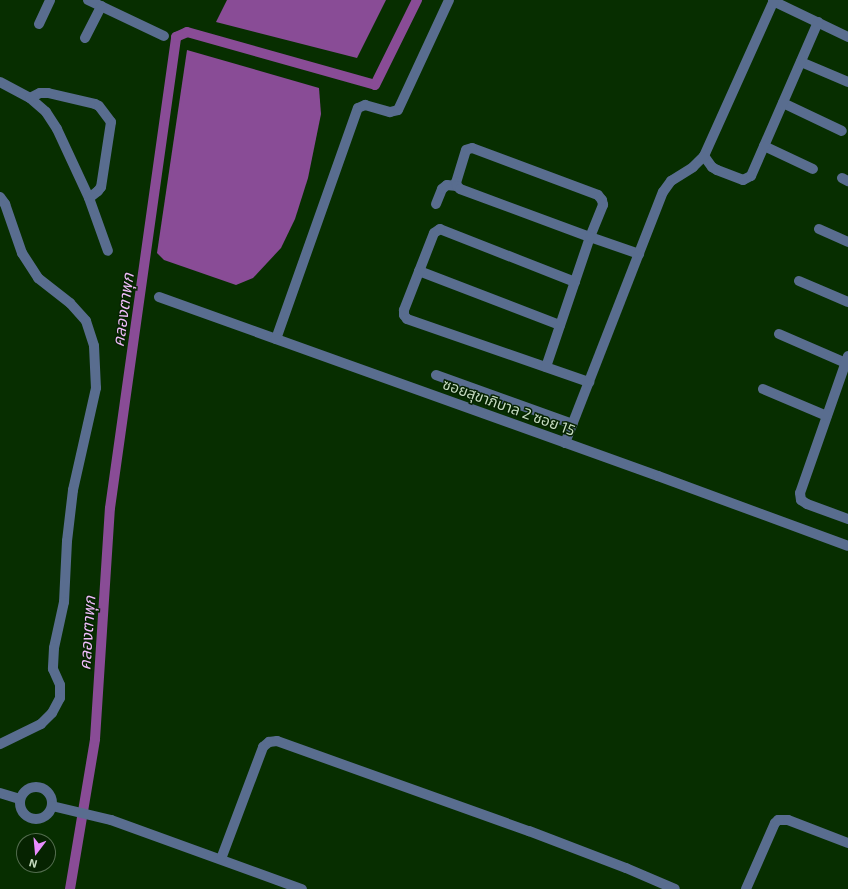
<!DOCTYPE html>
<html>
<head>
<meta charset="utf-8">
<style>
	body { margin:0 }
	#map { position:relative; width:848px; height:889px; overflow:hidden; background:#072e00; font-family:"Exo 2","Noto Sans Thai",sans-serif }
	div>[style] { position:absolute }
	.water>* { inset:0; background:#894c96 }
	.canal>* { height:10px; margin:-5px; padding:0 5px; transform-origin:5px; border-radius:5px; background:#894c96 }
	.minor>* { height:10px; margin:-5px; padding:0 5px; transform-origin:5px; border-radius:5px; background:#596d8f }
	.minor>.ring { margin:-5px; padding:0; box-sizing:content-box; background:none; border:10px solid #596d8f; border-radius:50% }
	span { translate:-50% -50%; white-space:nowrap; text-align:center; line-height:1.15; -webkit-text-stroke:3px #062301; paint-order:stroke }
	.street-label { font-size:15px; color:#c6dcc1 }
	.water-label { font-size:16px; color:#eebdf9; font-style:italic }
	.north { position:absolute; left:16px; top:833px; width:40px; height:40px; box-sizing:border-box; background:#062301; border:1px solid #536d4e; border-radius:50%; rotate:196deg; font-size:11px; font-weight:700; line-height:16px; text-align:center; color:#c6dcc1 }
	.north::after { content:''; display:block; margin:auto; width:14px; height:18px; background:#e98dfe; clip-path:polygon(50% 0,100% 100%,50% 72%,0 100%) }
</style>
</head>
<body>
<div id="map">
	<div class="water">
		<div style="clip-path:polygon(227px 0,386px 0,357px 58px,216px 22px)"></div>
		<div style="clip-path:polygon(187px 50px,319px 88px,321px 114px,308px 178px,295px 219px,281px 248px,253px 278px,236px 285px,164px 260px,157px 253px)"></div>
	</div>
	<div class="canal">
		<div style="left:70px;top:889px;width:152px;rotate:-80.5deg"></div>
		<div style="left:95px;top:739px;width:231px;rotate:-86.3deg"></div>
		<div style="left:110px;top:508px;width:476px;rotate:-82deg"></div>
		<div style="left:176px;top:37px;width:12px;rotate:-24deg"></div>
		<div style="left:187px;top:32px;width:195px;rotate:15.7deg"></div>
		<div style="left:375px;top:85px;width:95px;rotate:-63.7deg"></div>
	</div>
	<div class="minor">
		<div style="left:88px;top:0;width:84px;rotate:25.3deg"></div>
		<div style="left:773px;top:1px;width:83px;rotate:25.6deg"></div>
		<div style="left:39px;top:24px;width:26px;rotate:-65deg"></div>
		<div style="left:85px;top:38px;width:36px;rotate:-63deg"></div>
		<div style="left:801px;top:62px;width:51px;rotate:23.1deg"></div>
		<div style="left:0;top:82px;width:34px;rotate:28deg"></div>
		<div style="left:30px;top:98px;width:21px;rotate:41deg"></div>
		<div style="left:46px;top:112px;width:20px;rotate:57deg"></div>
		<div style="left:57px;top:129px;width:76px;rotate:65.1deg"></div>
		<div style="left:89px;top:198px;width:56px;rotate:70.3deg"></div>
		<div style="left:30px;top:98px;width:11px;rotate:-27deg"></div>
		<div style="left:40px;top:93px;width:8px"></div>
		<div style="left:48px;top:93px;width:48px;rotate:13.2deg"></div>
		<div style="left:95px;top:104px;width:4px;rotate:27deg"></div>
		<div style="left:99px;top:106px;width:20px;rotate:53deg"></div>
		<div style="left:111px;top:122px;width:66px;rotate:98.7deg"></div>
		<div style="left:101px;top:187px;width:5px;rotate:127deg"></div>
		<div style="left:98px;top:191px;width:11px;rotate:142deg"></div>
		<div style="left:783px;top:103px;width:65px;rotate:25.4deg"></div>
		<div style="left:764px;top:146px;width:54px;rotate:25.1deg"></div>
		<div style="left:704px;top:156px;width:14px;rotate:54deg"></div>
		<div style="left:712px;top:167px;width:6px;rotate:31deg"></div>
		<div style="left:717px;top:170px;width:28px;rotate:21deg"></div>
		<div style="left:743px;top:180px;width:9px;rotate:-27deg"></div>
		<div style="left:751px;top:176px;width:168px;rotate:-66.5deg"></div>
		<div style="left:842px;top:178px;width:7px;rotate:27deg"></div>
		<div style="left:0;top:197px;width:9px;rotate:54deg"></div>
		<div style="left:5px;top:204px;width:52px;rotate:70.9deg"></div>
		<div style="left:22px;top:253px;width:30px;rotate:57deg"></div>
		<div style="left:38px;top:278px;width:41px;rotate:38deg"></div>
		<div style="left:70px;top:303px;width:24px;rotate:48deg"></div>
		<div style="left:86px;top:321px;width:26px;rotate:72deg"></div>
		<div style="left:94px;top:346px;width:42px;rotate:87.3deg"></div>
		<div style="left:96px;top:388px;width:105px;rotate:102.7deg"></div>
		<div style="left:73px;top:490px;width:51px;rotate:96.7deg"></div>
		<div style="left:67px;top:541px;width:61px;rotate:92.8deg"></div>
		<div style="left:64px;top:602px;width:47px;rotate:102.3deg"></div>
		<div style="left:54px;top:648px;width:21px;rotate:93deg"></div>
		<div style="left:53px;top:669px;width:17px;rotate:66deg"></div>
		<div style="left:60px;top:685px;width:13px;rotate:90deg"></div>
		<div style="left:60px;top:698px;width:17px;rotate:118deg"></div>
		<div style="left:52px;top:713px;width:16px;rotate:135deg"></div>
		<div style="left:41px;top:724px;width:46px;rotate:154deg"></div>
		<div style="left:436px;top:204px;width:16px;rotate:-68deg"></div>
		<div style="left:442px;top:189px;width:6px;rotate:-39deg"></div>
		<div style="left:447px;top:185px;width:10px;rotate:6deg"></div>
		<div style="left:819px;top:229px;width:32px;rotate:24deg"></div>
		<div style="left:419px;top:271px;width:151px;rotate:21deg"></div>
		<div style="left:799px;top:281px;width:53px;rotate:23.2deg"></div>
		<div style="left:575px;top:282px;width:145px;rotate:-158.6deg"></div>
		<div style="left:440px;top:229px;width:7px;rotate:146deg"></div>
		<div style="left:434px;top:233px;width:83px;rotate:111.3deg"></div>
		<div style="left:404px;top:310px;width:5px;rotate:90deg"></div>
		<div style="left:404px;top:315px;width:5px;rotate:53deg"></div>
		<div style="left:407px;top:319px;width:193px;rotate:19.1deg"></div>
		<div style="left:159px;top:297px;width:530px;rotate:19.73deg"></div>
		<div style="left:658px;top:476px;width:202px;rotate:20.2deg"></div>
		<div style="left:779px;top:334px;width:75px;rotate:23.5deg"></div>
		<div style="left:276px;top:339px;width:245px;rotate:-70.5deg"></div>
		<div style="left:358px;top:108px;width:8px;rotate:-23deg"></div>
		<div style="left:365px;top:105px;width:26px;rotate:16deg"></div>
		<div style="left:390px;top:112px;width:8px;rotate:-14deg"></div>
		<div style="left:398px;top:110px;width:121px;rotate:-65.1deg"></div>
		<div style="left:848px;top:356px;width:145px;rotate:109.3deg"></div>
		<div style="left:800px;top:493px;width:7px;rotate:82deg"></div>
		<div style="left:801px;top:500px;width:7px;rotate:34deg"></div>
		<div style="left:807px;top:504px;width:44px;rotate:20.1deg"></div>
		<div style="left:546px;top:367px;width:137px;rotate:-71.3deg"></div>
		<div style="left:590px;top:237px;width:35px;rotate:-68deg"></div>
		<div style="left:603px;top:205px;width:5px;rotate:-101deg"></div>
		<div style="left:602px;top:200px;width:6px;rotate:-129deg"></div>
		<div style="left:598px;top:195px;width:134px;rotate:-159.5deg"></div>
		<div style="left:472px;top:148px;width:6px;rotate:162deg"></div>
		<div style="left:466px;top:150px;width:34px;rotate:107deg"></div>
		<div style="left:456px;top:182px;width:4px;rotate:76deg"></div>
		<div style="left:457px;top:186px;width:4px;rotate:45deg"></div>
		<div style="left:460px;top:189px;width:139px;rotate:20.3deg"></div>
		<div style="left:590px;top:237px;width:52px;rotate:19.1deg"></div>
		<div style="left:436px;top:375px;width:145px;rotate:19.7deg"></div>
		<div style="left:763px;top:389px;width:69px;rotate:22.9deg"></div>
		<div style="left:565px;top:443px;width:269px;rotate:-68.7deg"></div>
		<div style="left:663px;top:192px;width:14px;rotate:-54deg"></div>
		<div style="left:671px;top:181px;width:26px;rotate:-32deg"></div>
		<div style="left:693px;top:167px;width:16px;rotate:-45deg"></div>
		<div style="left:704px;top:156px;width:171px;rotate:-65.8deg"></div>
		<div class="ring" style="left:20px;top:787px;width:22px;height:22px"></div>
		<div style="left:0;top:793px;width:21px;rotate:17deg"></div>
		<div style="left:52px;top:806px;width:61px;rotate:13.3deg"></div>
		<div style="left:111px;top:820px;width:203px;rotate:19.9deg"></div>
		<div style="left:221px;top:859px;width:120px;rotate:-69.4deg"></div>
		<div style="left:263px;top:747px;width:8px;rotate:-40deg"></div>
		<div style="left:269px;top:742px;width:8px;rotate:-7deg"></div>
		<div style="left:277px;top:741px;width:268px;rotate:19.7deg"></div>
		<div style="left:529px;top:831px;width:104px;rotate:20.9deg"></div>
		<div style="left:626px;top:868px;width:53px;rotate:23.2deg"></div>
		<div style="left:746px;top:889px;width:72px;rotate:-66.3deg"></div>
		<div style="left:775px;top:823px;width:4px;rotate:-45deg"></div>
		<div style="left:778px;top:820px;width:10px"></div>
		<div style="left:788px;top:820px;width:64px;rotate:21deg"></div>
	</div>
	<div class="street-label">
		<span style="left:509px;top:407px;rotate:20deg">ซอยสุขาภิบาล 2 ซอย 15</span>
	</div>
	<div class="water-label">
		<span style="left:123px;top:310px;rotate:-82deg">คลองตาพุก</span>
		<span style="left:87px;top:633px;rotate:-86deg">คลองตาพุก</span>
	</div>
	<div class="north">N</div>
</div>
</body>
</html>
